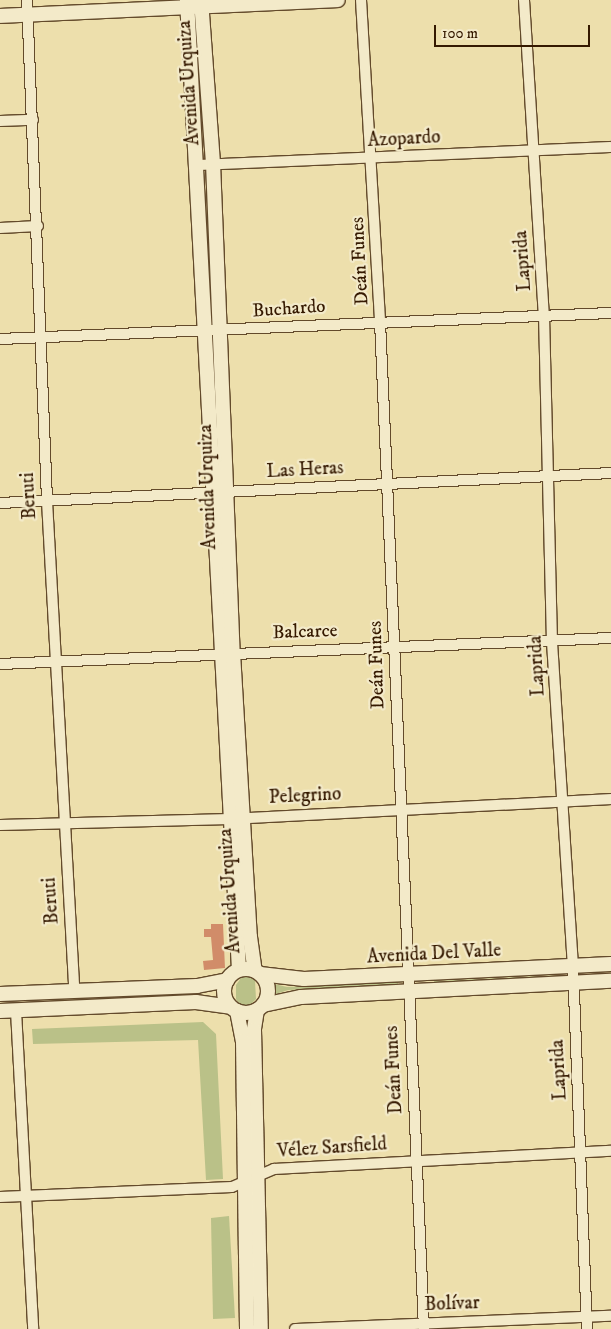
<!DOCTYPE html>
<html>
<head>
<meta charset="utf-8">
<style>
	body { margin:0 }
	#map { position:relative; width:611px; height:1329px; overflow:hidden; background:#eddfac; font-family:"IM FELL DW Pica",serif }
	div>[style] { position:absolute }
	.green>* { inset:0; background:#bac188 }
	.building>* { inset:0; background:#d18c69 }
	.roads { filter:drop-shadow(1px 0 #634a2b) drop-shadow(-1px 0 #634a2b) drop-shadow(0 1px #634a2b) drop-shadow(0 -1px #634a2b) }
	.street>* { height:10px; margin:-5px; padding:0 5px; transform-origin:5px; border-radius:5px; background:#f3eac9 }
	.secondary>* { height:14px; margin:-7px; padding:0 7px; transform-origin:7px; border-radius:7px; background:#f3eac9 }
	.secondary>.ring { margin:-7px; padding:0; box-sizing:content-box; background:none; border:14px solid #f3eac9; border-radius:50% }
	span { translate:-50% -50%; white-space:nowrap; text-align:center; line-height:1.15; -webkit-text-stroke:4.5px #f3eac9; paint-order:stroke }
	.street-label { font-size:19px; color:#351900 }
	.scale { position:absolute; left:434px; top:25px; width:156px; height:22px; box-sizing:border-box; border:2px solid #351900; border-top:0; padding-left:6px; font-size:15px; line-height:18px; white-space:nowrap; color:#351900; -webkit-text-stroke:4px #f3eac9; paint-order:stroke }
</style>
</head>
<body>
<div id="map">
	<div class="green">
		<div style="clip-path:polygon(243px 975px,249px 975px,255px 981px,256px 999px,248px 1007px,239px 1004px,236px 999px,236px 985px)"></div>
		<div style="clip-path:polygon(561px 975px,561px 978px,434px 984px,434px 981px)"></div>
		<div style="clip-path:polygon(398px 982px,398px 985px,288px 990px,270px 996px,270px 983px,287px 987px)"></div>
		<div style="clip-path:polygon(203px 1022px,216px 1034px,223px 1179px,206px 1180px,198px 1040px,33px 1044px,32px 1029px)"></div>
		<div style="clip-path:polygon(229px 1216px,235px 1318px,213px 1319px,211px 1218px)"></div>
	</div>
	<div class="building">
		<div style="clip-path:polygon(211px 924px,223px 924px,225px 968px,204px 970px,203px 961px,213px 960px,211px 937px,204px 937px,204px 929px,211px 929px)"></div>
	</div>
	<div class="roads">
		<div class="street">
			<div style="left:27px;top:0;width:501px;rotate:87.71deg"></div>
			<div style="left:47px;top:501px;width:491px;rotate:86.8deg"></div>
			<div style="left:361px;top:0;width:322px;rotate:86.6deg"></div>
			<div style="left:380px;top:321px;width:1009px;rotate:87.5deg"></div>
			<div style="left:524px;top:0;width:316px;rotate:86.4deg"></div>
			<div style="left:544px;top:315px;width:327px;rotate:88.6deg"></div>
			<div style="left:552px;top:642px;width:325px;rotate:86.3deg"></div>
			<div style="left:573px;top:966px;width:363px;rotate:87.8deg"></div>
			<div style="left:0;top:121px;width:33px;rotate:-2deg"></div>
			<div style="left:198px;top:165px;width:413px;rotate:-2.5deg"></div>
			<div style="left:0;top:228px;width:38px;rotate:-3deg"></div>
			<div style="left:0;top:339px;width:612px;rotate:-2.44deg"></div>
			<div style="left:0;top:503px;width:612px;rotate:-2.81deg"></div>
			<div style="left:0;top:664px;width:612px;rotate:-2.44deg"></div>
			<div style="left:0;top:825px;width:230px;rotate:-1.5deg"></div>
			<div style="left:230px;top:819px;width:382px;rotate:-3deg"></div>
			<div style="left:16px;top:1011px;width:318px;rotate:86.9deg"></div>
			<div style="left:0;top:1197px;width:232px;rotate:-2.5deg"></div>
			<div style="left:232px;top:1187px;width:46px;rotate:-23.2deg"></div>
			<div style="left:274px;top:1169px;width:337px;rotate:-3.1deg"></div>
			<div style="left:295px;top:1329px;width:316px;rotate:-2.4deg"></div>
		</div>
		<div class="secondary">
			<div style="left:187px;top:0;width:971px;rotate:86.93deg"></div>
			<div style="left:201px;top:0;width:163px;rotate:85.8deg"></div>
			<div style="left:213px;top:163px;width:490px;rotate:87.7deg"></div>
			<div style="left:233px;top:653px;width:285px;rotate:86.6deg"></div>
			<div style="left:250px;top:937px;width:34px;rotate:82deg"></div>
			<div style="left:0;top:16px;width:338px;rotate:-2.7deg"></div>
			<div class="ring" style="left:224px;top:969px;width:30px;height:30px"></div>
			<div style="left:260px;top:974px;width:44px;rotate:6.5deg"></div>
			<div style="left:304px;top:979px;width:307px;rotate:-2.8deg"></div>
			<div style="left:0;top:994px;width:197px;rotate:-2.3deg"></div>
			<div style="left:197px;top:986px;width:31px;rotate:-11deg"></div>
			<div style="left:263px;top:1005px;width:39px;rotate:-12deg"></div>
			<div style="left:301px;top:997px;width:310px;rotate:-3deg"></div>
			<div style="left:257px;top:1010px;width:20px;rotate:99deg"></div>
			<div style="left:254px;top:1030px;width:299px;rotate:88.7deg"></div>
			<div style="left:0;top:1011px;width:196px;rotate:-2.6deg"></div>
			<div style="left:196px;top:1002px;width:35px;rotate:8deg"></div>
			<div style="left:237px;top:1011px;width:31px;rotate:79deg"></div>
			<div style="left:243px;top:1041px;width:288px;rotate:89.2deg"></div>
		</div>
	</div>
	<div class="street-label">
		<span style="left:189px;top:83px;rotate:-94deg">Avenida Urquiza</span>
		<span style="left:404px;top:139px;rotate:-3deg">Azopardo</span>
		<span style="left:360px;top:261px;rotate:-93deg">Deán Funes</span>
		<span style="left:523px;top:261px;rotate:-94deg">Laprida</span>
		<span style="left:289px;top:309px;rotate:-4deg">Buchardo</span>
		<span style="left:305px;top:470px;rotate:-3deg">Las Heras</span>
		<span style="left:208px;top:487px;rotate:-92deg">Avenida Urquiza</span>
		<span style="left:29px;top:496px;rotate:-93deg">Beruti</span>
		<span style="left:305px;top:632px;rotate:-2deg">Balcarce</span>
		<span style="left:377px;top:665px;rotate:-92deg">Deán Funes</span>
		<span style="left:537px;top:666px;rotate:-93deg">Laprida</span>
		<span style="left:305px;top:796px;rotate:-3deg">Pelegrino</span>
		<span style="left:230px;top:891px;rotate:-94deg">Avenida Urquiza</span>
		<span style="left:51px;top:901px;rotate:-94deg">Beruti</span>
		<span style="left:434px;top:954px;rotate:-3deg">Avenida Del Valle</span>
		<span style="left:394px;top:1070px;rotate:-93deg">Deán Funes</span>
		<span style="left:559px;top:1070px;rotate:-93deg">Laprida</span>
		<span style="left:332px;top:1148px;rotate:-4deg">Vélez Sarsfield</span>
		<span style="left:452px;top:1304px;rotate:-2deg">Bolívar</span>
	</div>
	<div class="scale">100 m</div>
</div>
</body>
</html>
